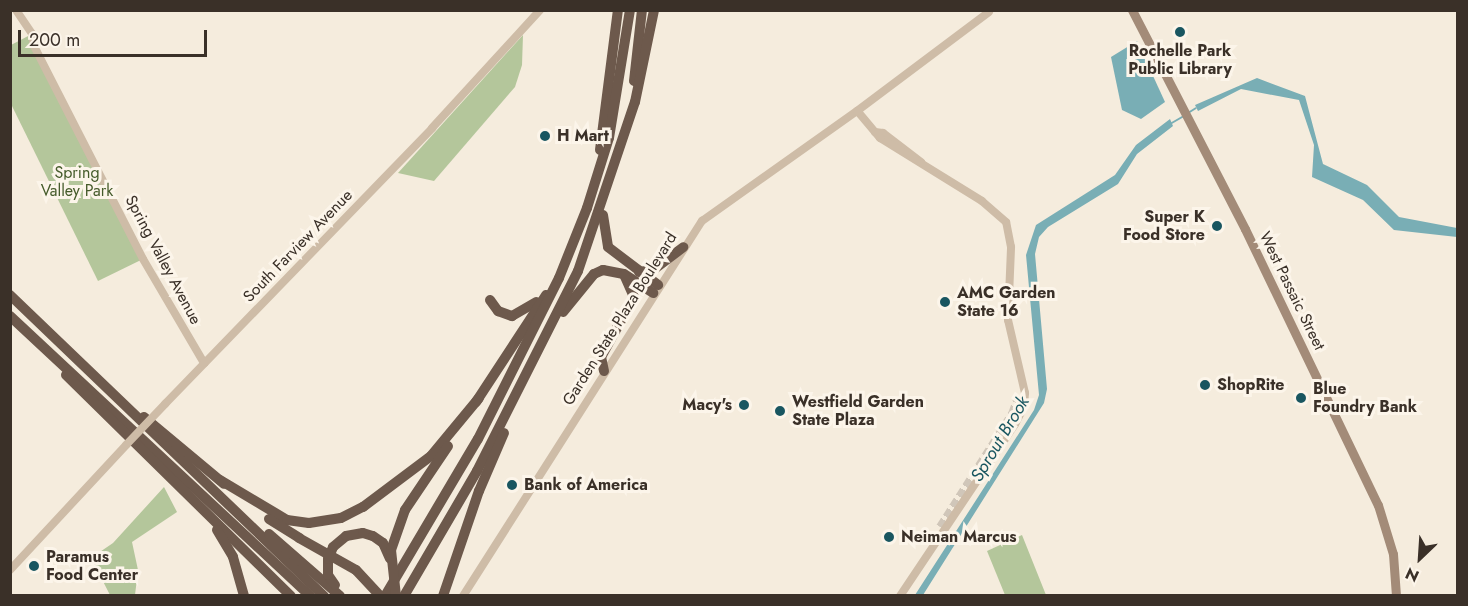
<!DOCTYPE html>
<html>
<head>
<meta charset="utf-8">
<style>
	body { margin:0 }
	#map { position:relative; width:1468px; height:606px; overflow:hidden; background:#f5ecdd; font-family:Jost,sans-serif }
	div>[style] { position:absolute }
	.green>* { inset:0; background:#b4c69b }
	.water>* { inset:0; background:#79aeb5 }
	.stream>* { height:2px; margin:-1px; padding:0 1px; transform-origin:1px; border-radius:1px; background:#79aeb5 }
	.tertiary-tunnel>* { height:8px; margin-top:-4px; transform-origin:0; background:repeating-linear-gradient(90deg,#d0c6b9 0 8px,transparent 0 12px) }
	.tertiary>* { height:8px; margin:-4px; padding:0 4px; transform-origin:4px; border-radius:4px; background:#cebca7 }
	.secondary>* { height:9px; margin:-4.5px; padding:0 4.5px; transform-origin:4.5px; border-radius:4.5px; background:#a38b78 }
	.trunk>* { height:10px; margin:-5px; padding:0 5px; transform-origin:5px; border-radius:5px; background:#6d594c }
	.tertiary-bridge>* { height:8px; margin:-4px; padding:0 4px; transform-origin:4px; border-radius:4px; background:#cebca7 }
	.trunk-bridge>* { height:10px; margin:-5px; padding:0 5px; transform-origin:5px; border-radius:5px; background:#6d594c }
	.dots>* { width:16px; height:16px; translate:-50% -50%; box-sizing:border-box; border:3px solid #fcf5ea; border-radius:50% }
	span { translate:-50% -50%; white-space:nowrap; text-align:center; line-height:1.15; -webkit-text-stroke:6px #fcf5ea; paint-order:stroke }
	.poi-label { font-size:16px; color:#3a3028; font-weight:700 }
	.left { translate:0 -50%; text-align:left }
	.right { translate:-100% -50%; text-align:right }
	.park-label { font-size:16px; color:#455b2a }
	.street-label { font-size:16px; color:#3a3028 }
	.water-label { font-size:18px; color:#195660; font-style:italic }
	.frame { position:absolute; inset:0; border:12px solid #3a3028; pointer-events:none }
	.north { position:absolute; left:1390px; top:528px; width:60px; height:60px; -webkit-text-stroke:4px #fcf5ea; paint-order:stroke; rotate:205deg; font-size:16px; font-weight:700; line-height:24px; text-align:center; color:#3a3028 }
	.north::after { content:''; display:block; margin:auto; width:21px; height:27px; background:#3a3028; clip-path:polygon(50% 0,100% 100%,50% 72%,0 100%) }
	.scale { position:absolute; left:18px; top:30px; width:189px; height:27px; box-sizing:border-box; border:3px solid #3a3028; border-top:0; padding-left:8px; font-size:18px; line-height:21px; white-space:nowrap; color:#3a3028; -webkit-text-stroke:4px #fcf5ea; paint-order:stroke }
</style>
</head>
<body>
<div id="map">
	<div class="green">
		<div style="clip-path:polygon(32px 34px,143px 259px,98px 281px,11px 104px,11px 45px)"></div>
		<div style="clip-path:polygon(523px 35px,522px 65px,515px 87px,434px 181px,398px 173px)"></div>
		<div style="clip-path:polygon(164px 487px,177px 512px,132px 542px,138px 570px,135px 595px,110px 595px,91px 558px,113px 543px)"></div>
		<div style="clip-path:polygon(1022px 535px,1046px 595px,1005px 595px,987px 551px)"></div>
	</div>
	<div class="water">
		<div style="clip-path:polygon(1137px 41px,1165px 102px,1141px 119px,1122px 110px,1111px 57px)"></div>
		<div style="clip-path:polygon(1257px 78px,1305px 96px,1323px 164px,1367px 185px,1399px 217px,1457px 228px,1457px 237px,1394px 230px,1363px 200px,1312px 177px,1314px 145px,1299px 100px,1241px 89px,1198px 111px,1195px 105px)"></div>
		<div style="clip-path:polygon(1170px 119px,1173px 126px,1137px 154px,1118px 184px,1048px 227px,1039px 237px,1035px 254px,1047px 389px,1044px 403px,923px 595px,915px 595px,1034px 410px,1039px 395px,1026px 255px,1036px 225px,1115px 175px,1136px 145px)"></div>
	</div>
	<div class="stream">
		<div style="left:1188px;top:113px;width:9px;rotate:-32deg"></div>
		<div style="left:1170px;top:124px;width:16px;rotate:-30deg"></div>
	</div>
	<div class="tertiary-tunnel">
		<div style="left:940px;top:527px;width:134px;rotate:-57.5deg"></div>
		<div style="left:1012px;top:414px;width:20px;rotate:-70deg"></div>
	</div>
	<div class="tertiary">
		<div style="left:16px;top:10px;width:29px;rotate:56deg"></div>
		<div style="left:32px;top:34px;width:12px;rotate:81deg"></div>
		<div style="left:34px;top:46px;width:239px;rotate:62.9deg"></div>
		<div style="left:143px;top:259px;width:121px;rotate:59.6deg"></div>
		<div style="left:875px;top:132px;width:8px;rotate:7deg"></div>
		<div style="left:883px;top:133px;width:48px;rotate:37.3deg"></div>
		<div style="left:165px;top:404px;width:384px;rotate:-45.9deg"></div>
		<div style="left:432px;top:128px;width:160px;rotate:-47.5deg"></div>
		<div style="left:10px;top:570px;width:171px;rotate:-47.1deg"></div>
		<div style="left:463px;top:596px;width:445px;rotate:-57.5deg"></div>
		<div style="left:702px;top:221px;width:190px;rotate:-35.4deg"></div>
		<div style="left:900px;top:596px;width:207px;rotate:-56.2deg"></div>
		<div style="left:1015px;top:424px;width:19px;rotate:-62deg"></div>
		<div style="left:1024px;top:407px;width:14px;rotate:-86deg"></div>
		<div style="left:1025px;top:393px;width:75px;rotate:-103.1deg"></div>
		<div style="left:1008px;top:320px;width:73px;rotate:-87.6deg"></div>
		<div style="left:1011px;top:247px;width:25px;rotate:-101deg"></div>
		<div style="left:1006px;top:222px;width:32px;rotate:-139deg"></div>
		<div style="left:982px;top:201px;width:120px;rotate:-148.3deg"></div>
		<div style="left:880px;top:138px;width:35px;rotate:-130deg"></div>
		<div style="left:857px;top:111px;width:165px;rotate:-36.9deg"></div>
	</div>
	<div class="secondary">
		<div style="left:1132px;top:10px;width:246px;rotate:62.7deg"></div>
		<div style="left:1245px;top:229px;width:306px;rotate:64.3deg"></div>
		<div style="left:1378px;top:505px;width:51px;rotate:73deg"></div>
		<div style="left:1393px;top:554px;width:42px;rotate:85.9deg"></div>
	</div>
	<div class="trunk">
		<div style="left:634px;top:81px;width:71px;rotate:-83.6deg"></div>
		<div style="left:600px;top:150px;width:141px;rotate:-82.7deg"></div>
		<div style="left:603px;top:215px;width:32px;rotate:81deg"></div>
		<div style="left:608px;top:247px;width:63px;rotate:37.2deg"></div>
		<div style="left:639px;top:272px;width:14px;rotate:-8deg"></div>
		<div style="left:653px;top:270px;width:38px;rotate:-37deg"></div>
		<div style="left:10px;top:295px;width:435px;rotate:43.8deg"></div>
		<div style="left:490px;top:300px;width:14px;rotate:54deg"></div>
		<div style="left:498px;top:311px;width:15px;rotate:20deg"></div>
		<div style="left:512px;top:316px;width:28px;rotate:-30deg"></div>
		<div style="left:563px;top:312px;width:49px;rotate:-50.8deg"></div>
		<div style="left:594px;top:274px;width:10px;rotate:-24deg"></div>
		<div style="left:603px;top:270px;width:21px;rotate:11deg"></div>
		<div style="left:624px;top:274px;width:35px;rotate:33deg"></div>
		<div style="left:10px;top:316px;width:410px;rotate:43deg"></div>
		<div style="left:604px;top:371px;width:14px;rotate:-102deg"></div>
		<div style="left:601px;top:357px;width:68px;rotate:-61.2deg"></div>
		<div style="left:634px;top:297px;width:24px;rotate:-114deg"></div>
		<div style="left:66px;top:375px;width:315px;rotate:44.5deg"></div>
		<div style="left:476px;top:402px;width:128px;rotate:-56.8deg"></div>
		<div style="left:144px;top:417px;width:104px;rotate:39.9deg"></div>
		<div style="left:220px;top:480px;width:78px;rotate:30.8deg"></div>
		<div style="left:287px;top:520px;width:22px;rotate:8deg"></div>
		<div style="left:309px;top:523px;width:32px;rotate:-9deg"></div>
		<div style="left:341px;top:518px;width:25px;rotate:-27deg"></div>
		<div style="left:363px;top:507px;width:85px;rotate:-36.9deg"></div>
		<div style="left:431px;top:456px;width:75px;rotate:-50.4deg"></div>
		<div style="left:405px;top:510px;width:77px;rotate:-56.1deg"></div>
		<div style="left:269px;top:519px;width:36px;rotate:32deg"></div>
		<div style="left:217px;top:530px;width:31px;rotate:59deg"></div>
		<div style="left:233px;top:557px;width:41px;rotate:74.2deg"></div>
		<div style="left:269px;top:534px;width:94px;rotate:41.1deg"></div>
		<div style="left:335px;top:585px;width:12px;rotate:-125deg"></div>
		<div style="left:328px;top:575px;width:16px;rotate:-90deg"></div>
		<div style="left:328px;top:559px;width:13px;rotate:-67deg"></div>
		<div style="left:333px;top:547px;width:17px;rotate:-40deg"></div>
		<div style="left:346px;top:536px;width:17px;rotate:-10deg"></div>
		<div style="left:363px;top:533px;width:10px;rotate:17deg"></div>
		<div style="left:373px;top:536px;width:12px;rotate:35deg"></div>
		<div style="left:383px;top:543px;width:17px;rotate:66deg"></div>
		<div style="left:385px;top:596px;width:182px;rotate:-59.4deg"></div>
		<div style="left:478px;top:439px;width:180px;rotate:-63.3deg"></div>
		<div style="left:559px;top:278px;width:75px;rotate:-68.2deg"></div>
		<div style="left:587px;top:208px;width:73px;rotate:-72.6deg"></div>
		<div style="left:609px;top:138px;width:130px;rotate:-80.7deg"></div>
		<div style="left:404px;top:596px;width:145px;rotate:-59.7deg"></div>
		<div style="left:477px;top:471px;width:224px;rotate:-63.2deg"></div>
		<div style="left:578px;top:271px;width:178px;rotate:-71.4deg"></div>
		<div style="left:635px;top:102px;width:94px;rotate:-78.3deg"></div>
		<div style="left:443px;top:596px;width:111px;rotate:-71.1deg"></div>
		<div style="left:479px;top:491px;width:63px;rotate:-66.7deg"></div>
	</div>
	<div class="tertiary-bridge">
		<div style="left:126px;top:445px;width:57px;rotate:-46.4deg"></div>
	</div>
	<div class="trunk-bridge">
		<div style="left:299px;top:538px;width:65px;rotate:29.3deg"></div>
		<div style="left:356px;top:570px;width:35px;rotate:47deg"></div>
		<div style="left:396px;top:596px;width:46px;rotate:-96.2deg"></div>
		<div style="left:391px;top:550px;width:42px;rotate:-70.7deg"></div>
	</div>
	<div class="dots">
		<div style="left:1180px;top:32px;background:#195660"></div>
		<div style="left:545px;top:136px;background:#195660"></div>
		<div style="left:1217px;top:226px;background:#195660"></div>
		<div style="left:945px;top:302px;background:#195660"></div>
		<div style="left:1205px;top:385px;background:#195660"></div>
		<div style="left:1301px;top:398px;background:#195660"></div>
		<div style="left:744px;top:405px;background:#195660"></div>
		<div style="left:780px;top:411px;background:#195660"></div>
		<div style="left:512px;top:485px;background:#195660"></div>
		<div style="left:889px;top:537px;background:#195660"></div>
		<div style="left:34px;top:566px;background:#195660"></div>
	</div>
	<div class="poi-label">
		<span style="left:1180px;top:60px">Rochelle Park<br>Public Library</span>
		<span class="left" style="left:557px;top:136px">H Mart</span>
		<span class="right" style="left:1205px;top:226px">Super K<br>Food Store</span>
		<span class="left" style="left:957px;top:302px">AMC Garden<br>State 16</span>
		<span class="left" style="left:1217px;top:385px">ShopRite</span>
		<span class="left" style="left:1313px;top:398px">Blue<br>Foundry Bank</span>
		<span class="left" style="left:792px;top:411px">Westfield Garden<br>State Plaza</span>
		<span class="right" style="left:732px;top:405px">Macy's</span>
		<span class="left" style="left:524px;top:485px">Bank of America</span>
		<span class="left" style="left:901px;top:537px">Neiman Marcus</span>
		<span class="left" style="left:46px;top:566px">Paramus<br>Food Center</span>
	</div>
	<div class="park-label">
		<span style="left:77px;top:182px">Spring<br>Valley Park</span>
	</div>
	<div class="street-label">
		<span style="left:298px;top:246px;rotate:-46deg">South Farview Avenue</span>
		<span style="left:163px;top:260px;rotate:62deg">Spring Valley Avenue</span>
		<span style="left:1292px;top:291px;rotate:64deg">West Passaic Street</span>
		<span style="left:620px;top:319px;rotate:-58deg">Garden State Plaza Boulevard</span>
	</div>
	<div class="water-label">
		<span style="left:1000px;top:439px;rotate:-59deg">Sprout Brook</span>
	</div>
	<div class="frame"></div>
	<div class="north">N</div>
	<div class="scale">200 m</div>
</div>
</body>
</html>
